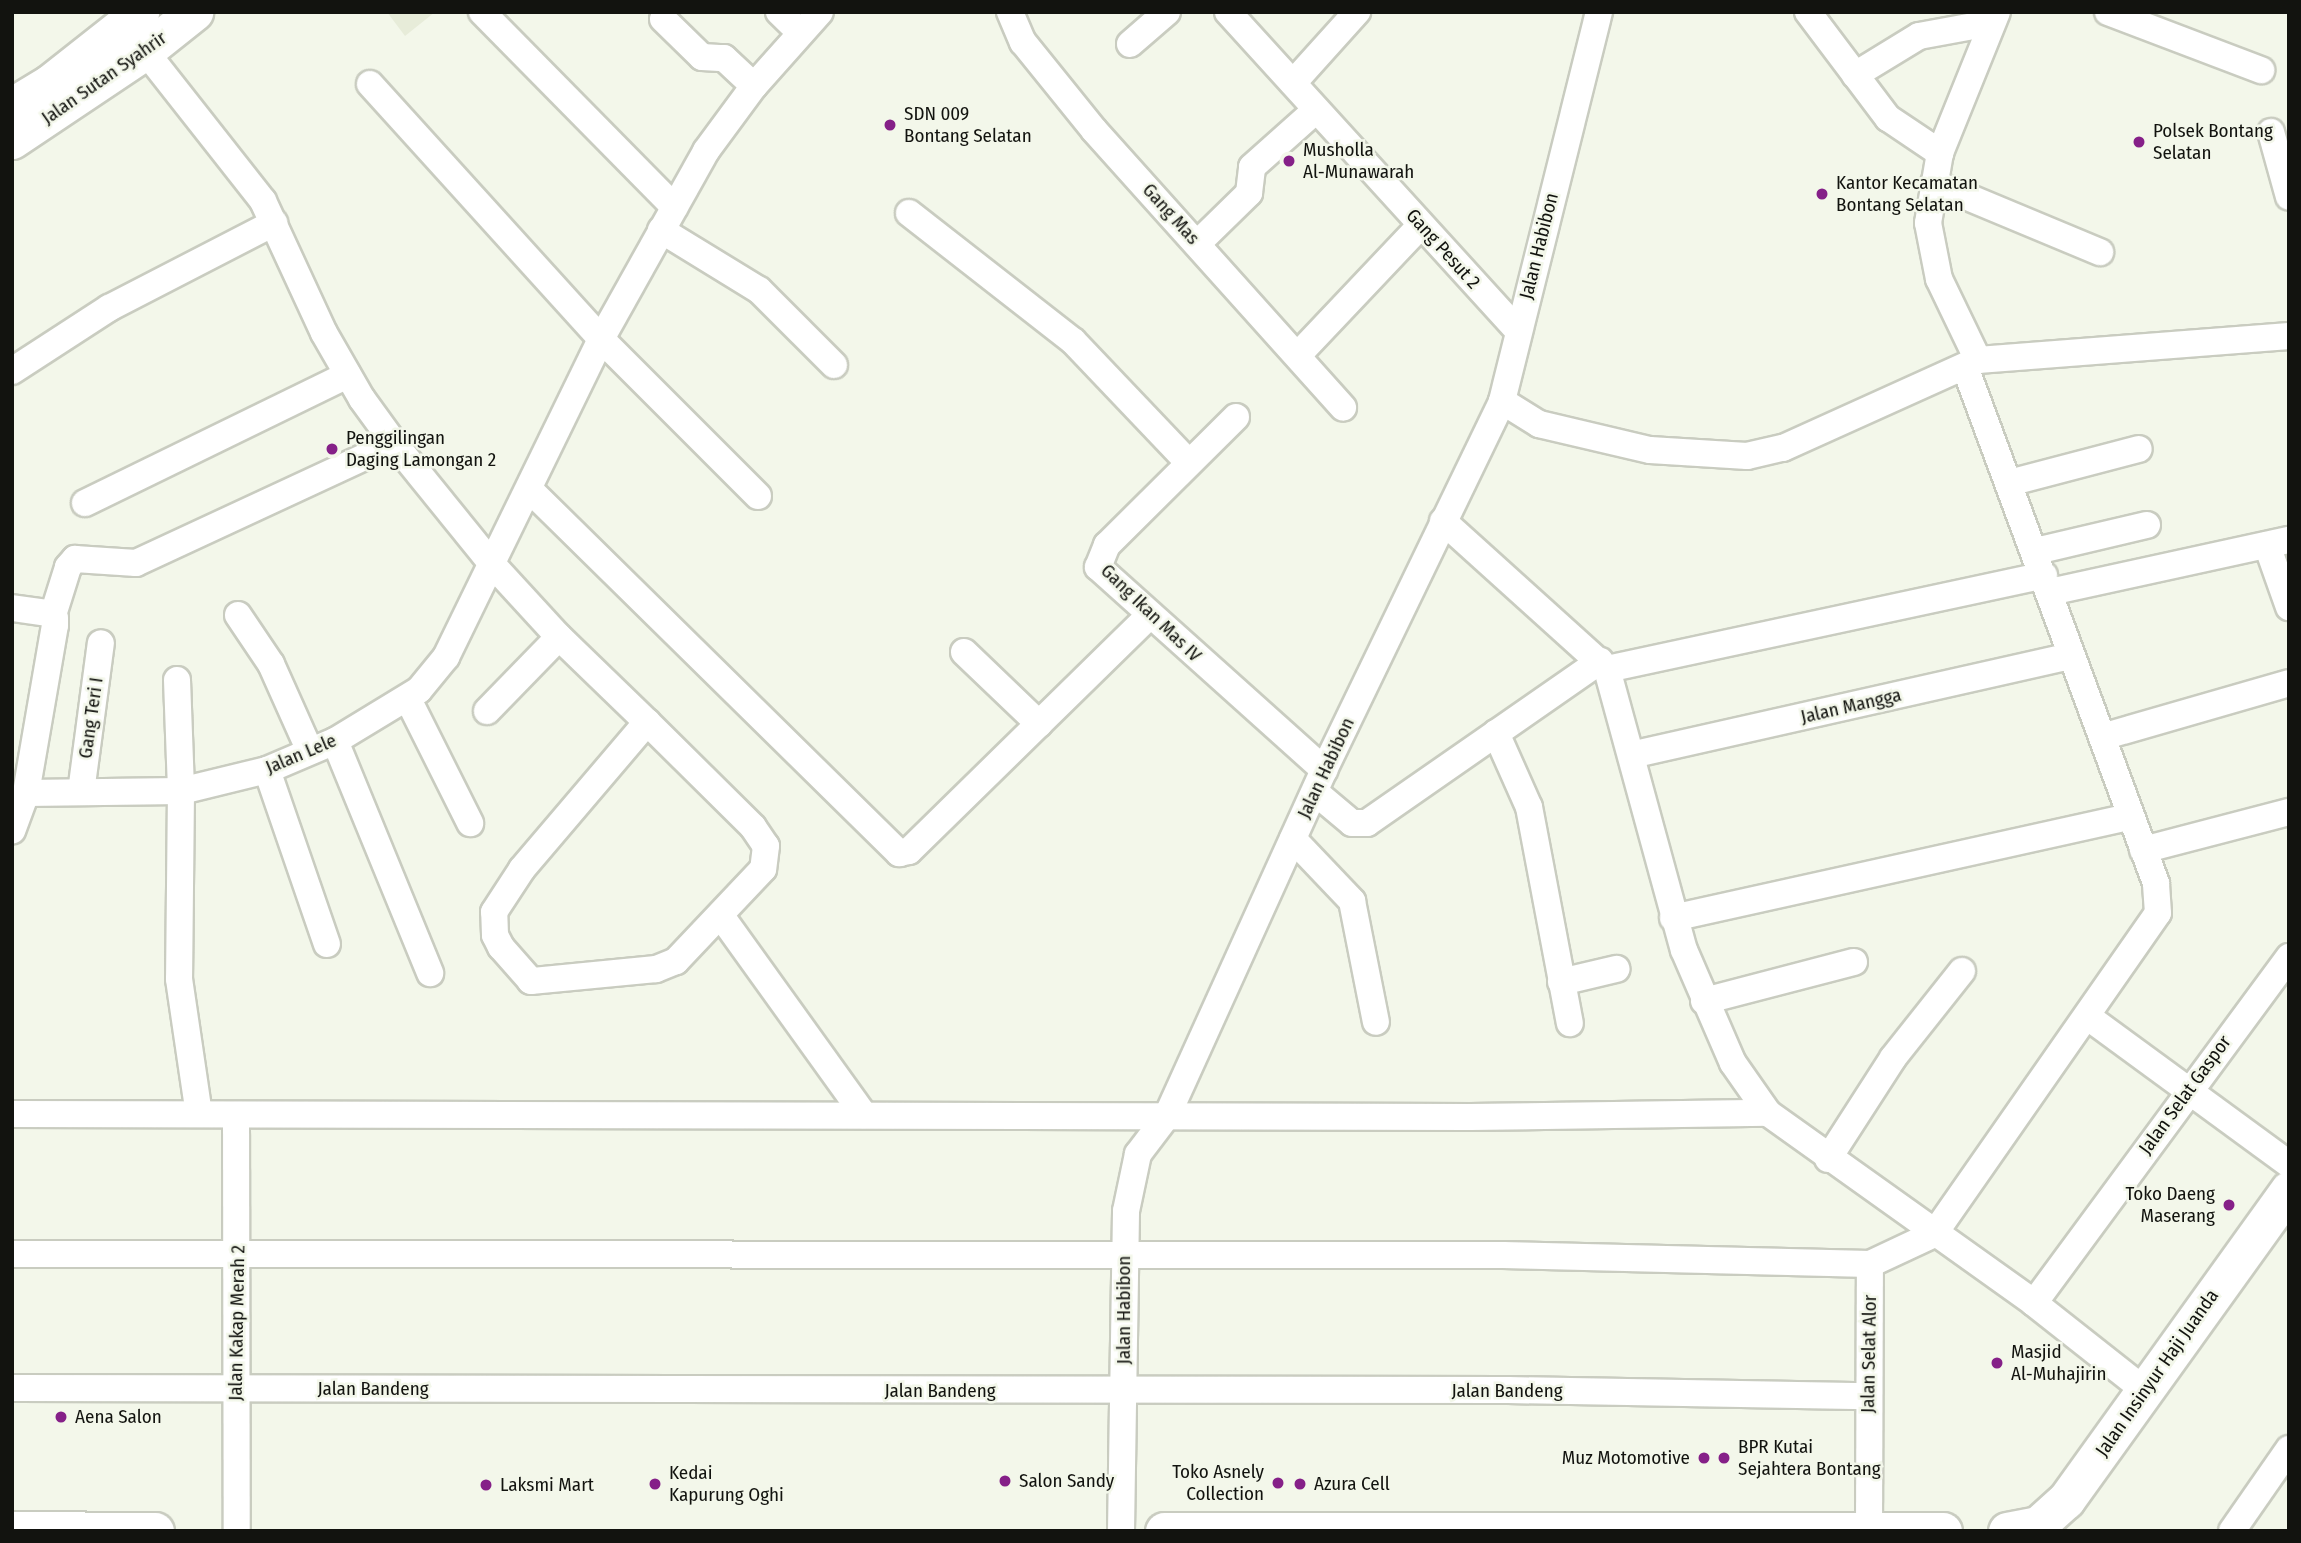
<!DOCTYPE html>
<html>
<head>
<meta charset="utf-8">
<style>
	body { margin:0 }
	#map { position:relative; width:2301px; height:1543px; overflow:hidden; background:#f3f7ea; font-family:"Fira Sans Condensed",sans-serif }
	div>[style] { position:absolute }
	.built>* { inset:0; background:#e7ecd9 }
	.roads { filter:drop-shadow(2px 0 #c9ccc0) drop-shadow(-2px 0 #c9ccc0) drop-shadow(0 2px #c9ccc0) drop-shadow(0 -2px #c9ccc0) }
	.street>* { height:26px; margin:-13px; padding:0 13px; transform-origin:13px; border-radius:13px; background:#fff }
	.secondary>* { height:37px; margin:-18.5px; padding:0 18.5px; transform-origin:18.5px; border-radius:18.5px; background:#fff }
	.dots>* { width:19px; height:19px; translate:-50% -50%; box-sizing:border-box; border:4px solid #f3f7ea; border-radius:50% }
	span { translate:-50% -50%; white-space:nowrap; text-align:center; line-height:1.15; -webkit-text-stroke:5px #f3f7ea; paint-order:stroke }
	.street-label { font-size:19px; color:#12130f }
	.poi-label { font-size:19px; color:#12130f }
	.left { translate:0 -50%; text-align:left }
	.right { translate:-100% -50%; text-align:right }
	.frame { position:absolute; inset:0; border:14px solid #12130f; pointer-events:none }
</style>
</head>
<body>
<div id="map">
	<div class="built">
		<div style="clip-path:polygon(387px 12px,435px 12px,405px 36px)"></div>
	</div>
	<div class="roads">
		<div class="street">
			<div style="left:482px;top:12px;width:274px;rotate:45.4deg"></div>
			<div style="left:779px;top:12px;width:30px;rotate:44deg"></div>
			<div style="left:1010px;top:12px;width:33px;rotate:67deg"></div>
			<div style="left:1023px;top:42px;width:113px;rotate:51.1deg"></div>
			<div style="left:1094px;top:130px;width:373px;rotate:48.1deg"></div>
			<div style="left:1228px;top:12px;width:431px;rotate:47.7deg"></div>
			<div style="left:1808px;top:12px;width:133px;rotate:53deg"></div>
			<div style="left:1888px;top:118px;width:63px;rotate:33.9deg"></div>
			<div style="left:2108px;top:12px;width:164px;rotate:20.8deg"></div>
			<div style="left:663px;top:19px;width:54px;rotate:44.3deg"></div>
			<div style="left:702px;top:57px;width:22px;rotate:3deg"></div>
			<div style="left:724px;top:58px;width:41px;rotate:43deg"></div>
			<div style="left:1130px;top:44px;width:49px;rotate:-40.9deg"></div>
			<div style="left:145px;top:51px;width:191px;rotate:51.8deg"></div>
			<div style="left:263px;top:201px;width:145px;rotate:65.2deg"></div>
			<div style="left:324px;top:333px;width:76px;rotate:60.1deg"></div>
			<div style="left:362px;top:399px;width:54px;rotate:54deg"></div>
			<div style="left:394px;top:443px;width:156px;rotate:51deg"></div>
			<div style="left:492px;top:564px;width:99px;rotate:47.5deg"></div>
			<div style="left:559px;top:637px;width:122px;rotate:44deg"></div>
			<div style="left:647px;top:722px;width:149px;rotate:44.7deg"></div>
			<div style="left:753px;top:827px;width:23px;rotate:56deg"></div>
			<div style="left:766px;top:846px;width:23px;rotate:97deg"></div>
			<div style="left:763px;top:869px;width:127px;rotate:133.4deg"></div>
			<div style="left:676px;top:961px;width:22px;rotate:158deg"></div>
			<div style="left:656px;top:969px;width:126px;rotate:174.5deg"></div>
			<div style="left:531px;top:981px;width:45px;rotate:-131.4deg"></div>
			<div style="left:501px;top:947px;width:13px;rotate:-117deg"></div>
			<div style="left:495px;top:935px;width:23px;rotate:-92deg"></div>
			<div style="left:494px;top:912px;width:51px;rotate:-56.9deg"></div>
			<div style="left:522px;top:869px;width:193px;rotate:-49.6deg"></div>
			<div style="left:1855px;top:75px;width:75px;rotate:-31.4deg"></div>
			<div style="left:1919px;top:36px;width:72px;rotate:-10.4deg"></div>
			<div style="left:1293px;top:83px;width:96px;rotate:-48deg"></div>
			<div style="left:370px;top:84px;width:344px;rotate:47.8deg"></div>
			<div style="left:601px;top:339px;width:222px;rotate:45deg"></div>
			<div style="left:2271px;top:132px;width:67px;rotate:74.5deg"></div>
			<div style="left:1934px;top:183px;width:180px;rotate:22.6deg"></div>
			<div style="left:909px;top:213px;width:208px;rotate:38deg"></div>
			<div style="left:1073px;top:341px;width:168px;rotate:46.4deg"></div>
			<div style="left:661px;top:230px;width:115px;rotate:31.5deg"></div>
			<div style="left:759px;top:290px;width:106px;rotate:45deg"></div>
			<div style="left:1197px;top:244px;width:73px;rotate:-44.4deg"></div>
			<div style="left:1249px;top:193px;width:26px;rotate:-83deg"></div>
			<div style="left:1252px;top:167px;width:86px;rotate:-41.7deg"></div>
			<div style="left:1298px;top:355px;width:179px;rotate:-46.6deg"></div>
			<div style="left:1978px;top:360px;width:90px;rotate:-115.7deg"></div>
			<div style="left:1939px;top:279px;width:57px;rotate:-101.1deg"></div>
			<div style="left:1928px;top:223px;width:71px;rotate:-80.3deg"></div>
			<div style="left:1940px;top:153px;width:152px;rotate:-68deg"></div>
			<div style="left:12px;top:371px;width:116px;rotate:-33deg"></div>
			<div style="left:109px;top:308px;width:186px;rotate:-27.3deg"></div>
			<div style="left:1502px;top:401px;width:44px;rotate:31.9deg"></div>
			<div style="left:1539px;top:424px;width:114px;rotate:13.2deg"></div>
			<div style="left:1650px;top:450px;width:97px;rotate:3.5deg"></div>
			<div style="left:1747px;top:456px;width:37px;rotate:-13deg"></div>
			<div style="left:1783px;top:448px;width:214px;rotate:-24.3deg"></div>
			<div style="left:1978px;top:360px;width:312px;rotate:-4.4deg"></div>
			<div style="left:1236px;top:417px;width:182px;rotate:135.2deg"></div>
			<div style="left:1107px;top:545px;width:24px;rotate:112deg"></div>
			<div style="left:1098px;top:567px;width:304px;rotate:41.9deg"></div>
			<div style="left:2009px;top:483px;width:134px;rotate:-14.7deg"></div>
			<div style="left:530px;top:490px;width:518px;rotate:44.53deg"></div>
			<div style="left:899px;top:853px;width:10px;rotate:-11deg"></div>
			<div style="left:909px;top:851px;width:336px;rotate:-44.4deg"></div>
			<div style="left:85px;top:503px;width:292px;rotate:-26deg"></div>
			<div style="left:1443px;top:521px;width:221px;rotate:42.1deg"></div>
			<div style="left:1607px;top:669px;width:291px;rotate:74.7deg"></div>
			<div style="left:1684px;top:950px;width:123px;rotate:66.6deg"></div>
			<div style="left:1733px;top:1063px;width:61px;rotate:55deg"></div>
			<div style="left:1768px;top:1113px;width:327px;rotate:35.5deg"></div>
			<div style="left:2034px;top:1303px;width:140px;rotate:38.3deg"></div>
			<div style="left:2267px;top:545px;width:66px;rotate:70.5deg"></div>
			<div style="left:2036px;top:551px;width:114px;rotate:-13.2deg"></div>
			<div style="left:2050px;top:592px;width:245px;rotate:-12.3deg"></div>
			<div style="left:12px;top:608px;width:35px;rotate:8deg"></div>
			<div style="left:47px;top:613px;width:9px;rotate:32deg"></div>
			<div style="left:55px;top:618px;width:7px;rotate:90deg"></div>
			<div style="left:55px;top:625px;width:170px;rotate:99.8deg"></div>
			<div style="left:26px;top:793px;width:40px;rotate:110.2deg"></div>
			<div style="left:53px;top:615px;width:50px;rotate:-72.6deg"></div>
			<div style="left:68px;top:567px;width:11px;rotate:-49deg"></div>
			<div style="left:75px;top:559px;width:61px;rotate:3.8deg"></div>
			<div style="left:136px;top:563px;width:285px;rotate:-24.9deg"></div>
			<div style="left:238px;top:615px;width:59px;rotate:56deg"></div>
			<div style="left:271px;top:664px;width:95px;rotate:65.9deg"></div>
			<div style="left:964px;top:652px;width:104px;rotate:43.8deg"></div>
			<div style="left:1607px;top:669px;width:447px;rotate:-12.1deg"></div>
			<div style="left:177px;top:680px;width:111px;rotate:87.9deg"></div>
			<div style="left:181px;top:791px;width:188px;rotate:90.6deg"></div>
			<div style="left:179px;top:979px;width:136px;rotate:81.6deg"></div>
			<div style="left:408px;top:699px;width:139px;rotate:63.4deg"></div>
			<div style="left:487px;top:711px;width:103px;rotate:-45.8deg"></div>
			<div style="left:1496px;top:733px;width:81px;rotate:66deg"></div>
			<div style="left:1529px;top:807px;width:220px;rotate:79.3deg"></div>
			<div style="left:2102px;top:737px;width:195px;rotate:-16.1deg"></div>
			<div style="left:335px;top:741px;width:251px;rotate:67.7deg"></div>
			<div style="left:1631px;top:755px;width:451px;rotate:-12.7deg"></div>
			<div style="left:267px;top:770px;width:184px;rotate:71deg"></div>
			<div style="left:81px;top:792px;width:150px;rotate:-82.4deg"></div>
			<div style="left:1315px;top:792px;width:48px;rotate:40deg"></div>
			<div style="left:1352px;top:823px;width:15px"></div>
			<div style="left:1367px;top:823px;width:284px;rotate:-34.8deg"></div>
			<div style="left:26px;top:793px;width:155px;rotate:-0.7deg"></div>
			<div style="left:181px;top:791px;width:89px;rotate:-13.7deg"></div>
			<div style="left:267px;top:770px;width:74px;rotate:-23.1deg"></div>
			<div style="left:335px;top:741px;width:98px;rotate:-31.3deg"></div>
			<div style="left:419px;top:690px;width:43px;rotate:-50.7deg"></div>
			<div style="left:446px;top:657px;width:354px;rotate:-64deg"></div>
			<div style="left:601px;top:339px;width:215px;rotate:-60.8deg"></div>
			<div style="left:706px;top:151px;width:81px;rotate:-53.6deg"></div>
			<div style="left:754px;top:86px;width:99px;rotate:-48.3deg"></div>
			<div style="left:1293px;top:839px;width:86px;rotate:46.4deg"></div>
			<div style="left:1352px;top:901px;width:123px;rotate:78.8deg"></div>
			<div style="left:2143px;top:850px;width:151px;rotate:-14.6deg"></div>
			<div style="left:721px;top:916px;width:245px;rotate:54.3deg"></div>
			<div style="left:1673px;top:918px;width:467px;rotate:-12.5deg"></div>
			<div style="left:1561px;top:982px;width:57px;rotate:-13.3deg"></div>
			<div style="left:1704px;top:1001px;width:155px;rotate:-14.6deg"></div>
			<div style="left:2088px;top:1017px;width:249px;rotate:36.2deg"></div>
			<div style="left:12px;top:1114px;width:1458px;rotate:0.12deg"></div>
			<div style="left:1470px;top:1117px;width:298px;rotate:-0.8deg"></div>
			<div style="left:236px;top:1115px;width:416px;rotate:89.9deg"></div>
			<div style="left:1828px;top:1159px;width:120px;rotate:-57.2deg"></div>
			<div style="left:1893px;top:1058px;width:111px;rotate:-51.6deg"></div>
			<div style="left:12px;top:1254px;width:1491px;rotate:0.04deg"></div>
			<div style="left:1503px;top:1255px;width:367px;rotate:1.4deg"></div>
			<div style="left:1870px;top:1264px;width:71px;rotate:-25.1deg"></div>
			<div style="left:1934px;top:1234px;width:391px;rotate:-55.1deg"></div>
			<div style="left:2158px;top:913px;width:30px;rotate:-94deg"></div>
			<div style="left:2156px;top:883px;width:550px;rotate:-110.31deg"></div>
			<div style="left:2034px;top:1303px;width:430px;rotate:-53.6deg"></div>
			<div style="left:12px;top:1388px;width:1496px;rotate:0.08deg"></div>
			<div style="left:1508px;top:1390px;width:360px;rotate:1deg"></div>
			<div style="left:1869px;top:1529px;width:265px;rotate:-89.8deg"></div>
			<div style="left:1121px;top:1531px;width:320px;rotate:-89.1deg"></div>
			<div style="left:1126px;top:1211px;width:58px;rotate:-78.1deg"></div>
			<div style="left:1138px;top:1154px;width:48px;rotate:-52.7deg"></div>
			<div style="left:1167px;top:1116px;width:380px;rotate:-65.6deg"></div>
			<div style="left:1324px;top:770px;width:410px;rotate:-64.2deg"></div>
			<div style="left:1502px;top:401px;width:401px;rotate:-76deg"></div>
			<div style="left:2232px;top:1531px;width:100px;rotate:-55.2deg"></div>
		</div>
		<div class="secondary">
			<div style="left:12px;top:106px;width:44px;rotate:-31.2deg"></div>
			<div style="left:50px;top:83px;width:115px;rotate:-38.3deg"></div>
			<div style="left:12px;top:140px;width:160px;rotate:-33.8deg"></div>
			<div style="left:145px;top:51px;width:63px;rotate:-38.5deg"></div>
			<div style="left:12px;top:1530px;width:143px;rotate:0.4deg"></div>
			<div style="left:1164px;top:1531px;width:779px"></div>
			<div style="left:2007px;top:1531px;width:32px;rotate:-11deg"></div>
			<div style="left:2038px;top:1525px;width:38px;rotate:-42deg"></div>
			<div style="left:2066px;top:1500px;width:382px;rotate:-54.3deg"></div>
		</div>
	</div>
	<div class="dots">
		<div style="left:890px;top:125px;background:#852088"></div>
		<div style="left:2139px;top:142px;background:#852088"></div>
		<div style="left:1289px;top:161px;background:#852088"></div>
		<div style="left:1822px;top:194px;background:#852088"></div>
		<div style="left:332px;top:449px;background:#852088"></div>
		<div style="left:2229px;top:1205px;background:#852088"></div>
		<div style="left:1997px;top:1363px;background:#852088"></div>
		<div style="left:61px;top:1417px;background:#852088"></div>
		<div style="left:1704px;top:1458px;background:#852088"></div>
		<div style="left:1724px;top:1458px;background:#852088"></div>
		<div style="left:1005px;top:1481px;background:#852088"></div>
		<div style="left:1278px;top:1483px;background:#852088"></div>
		<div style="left:655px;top:1484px;background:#852088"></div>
		<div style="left:1300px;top:1484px;background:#852088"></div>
		<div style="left:486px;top:1485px;background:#852088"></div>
	</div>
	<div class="street-label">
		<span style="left:104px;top:78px;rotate:-35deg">Jalan Sutan Syahrir</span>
		<span style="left:1171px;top:214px;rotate:48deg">Gang Mas</span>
		<span style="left:1539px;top:246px;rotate:-76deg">Jalan Habibon</span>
		<span style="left:1443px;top:249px;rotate:48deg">Gang Pesut 2</span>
		<span style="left:1151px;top:613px;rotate:44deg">Gang Ikan Mas IV</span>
		<span style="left:1851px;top:706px;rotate:-13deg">Jalan Mangga</span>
		<span style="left:91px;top:718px;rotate:-82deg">Gang Teri I</span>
		<span style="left:301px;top:754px;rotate:-23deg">Jalan Lele</span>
		<span style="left:1326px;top:768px;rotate:-65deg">Jalan Habibon</span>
		<span style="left:2185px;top:1095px;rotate:-54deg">Jalan Selat Gaspor</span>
		<span style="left:1124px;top:1310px;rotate:-90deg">Jalan Habibon</span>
		<span style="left:237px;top:1323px;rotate:-89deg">Jalan Kakap Merah 2</span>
		<span style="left:1869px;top:1354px;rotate:-89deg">Jalan Selat Alor</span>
		<span style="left:2157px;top:1373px;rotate:-55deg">Jalan Insinyur Haji Juanda</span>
		<span style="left:373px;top:1389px">Jalan Bandeng</span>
		<span style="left:940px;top:1391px">Jalan Bandeng</span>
		<span style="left:1507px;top:1391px">Jalan Bandeng</span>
	</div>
	<div class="poi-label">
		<span class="left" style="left:904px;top:125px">SDN 009<br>Bontang Selatan</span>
		<span class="left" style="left:2153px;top:142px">Polsek Bontang<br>Selatan</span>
		<span class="left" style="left:1303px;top:161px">Musholla<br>Al-Munawarah</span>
		<span class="left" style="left:1836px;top:194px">Kantor Kecamatan<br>Bontang Selatan</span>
		<span class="left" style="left:346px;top:449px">Penggilingan<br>Daging Lamongan 2</span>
		<span class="right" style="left:2215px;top:1205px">Toko Daeng<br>Maserang</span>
		<span class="left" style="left:2011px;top:1363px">Masjid<br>Al-Muhajirin</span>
		<span class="left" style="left:75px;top:1417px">Aena Salon</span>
		<span class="left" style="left:1738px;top:1458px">BPR Kutai<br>Sejahtera Bontang</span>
		<span class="right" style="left:1690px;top:1458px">Muz Motomotive</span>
		<span class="right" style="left:1264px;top:1483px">Toko Asnely<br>Collection</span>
		<span class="left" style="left:669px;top:1484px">Kedai<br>Kapurung Oghi</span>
		<span class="left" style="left:1019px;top:1481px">Salon Sandy</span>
		<span class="left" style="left:1314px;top:1484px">Azura Cell</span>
		<span class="left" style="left:500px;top:1485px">Laksmi Mart</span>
	</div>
	<div class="frame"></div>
</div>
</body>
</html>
